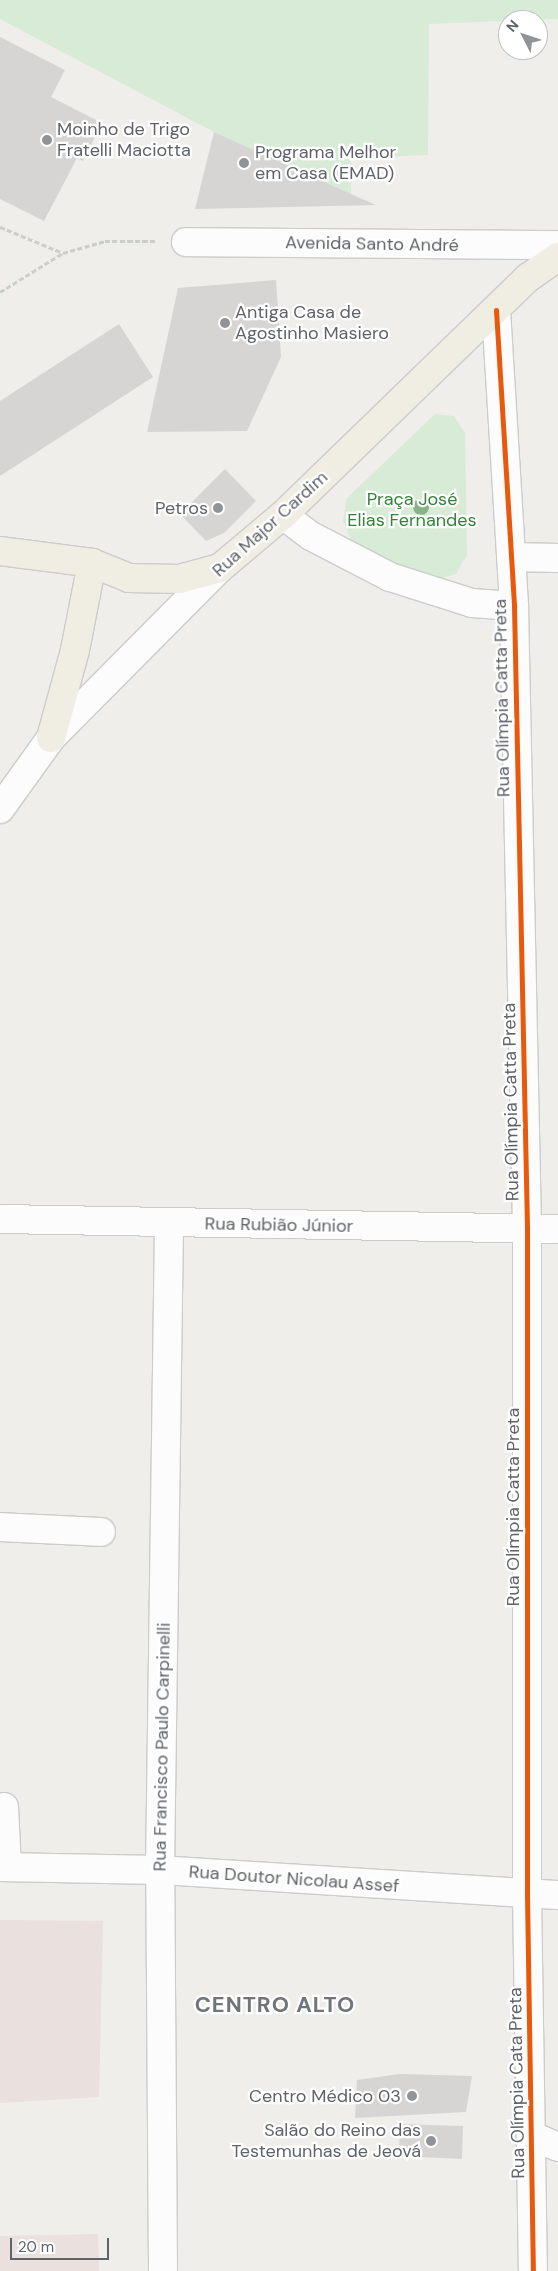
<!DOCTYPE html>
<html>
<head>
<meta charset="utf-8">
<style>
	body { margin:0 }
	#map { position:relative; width:558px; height:2271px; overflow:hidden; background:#efeeea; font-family:"DM Sans",sans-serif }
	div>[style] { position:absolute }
	.medical>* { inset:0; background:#eae0de }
	.green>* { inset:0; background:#d8ebd6 }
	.building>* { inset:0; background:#d6d5d3 }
	.path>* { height:3px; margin-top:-1.5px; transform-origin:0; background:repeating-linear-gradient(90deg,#cacfcc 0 5px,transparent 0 7.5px) }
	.roads { filter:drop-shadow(1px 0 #cbcccc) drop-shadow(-1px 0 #cbcccc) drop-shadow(0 1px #cbcccc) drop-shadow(0 -1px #cbcccc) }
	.minor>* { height:28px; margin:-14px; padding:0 14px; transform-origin:14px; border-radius:14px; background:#fdfcfc }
	.highway>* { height:28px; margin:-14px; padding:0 14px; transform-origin:14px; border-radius:14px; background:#f0ede3 }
	.cycleway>* { height:5px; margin:-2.5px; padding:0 2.5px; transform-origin:2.5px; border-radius:2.5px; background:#e8590c }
	.trees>* { width:16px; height:16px; margin:-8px; border-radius:50%; background:#88b388 }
	.dots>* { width:14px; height:14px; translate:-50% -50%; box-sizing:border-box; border:2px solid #fff; border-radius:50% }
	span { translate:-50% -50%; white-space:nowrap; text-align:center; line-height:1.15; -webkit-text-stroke:4.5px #fff; paint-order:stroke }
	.poi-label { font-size:18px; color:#5f6368 }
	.left { translate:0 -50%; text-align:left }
	.right { translate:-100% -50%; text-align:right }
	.street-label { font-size:18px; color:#5f6368 }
	.park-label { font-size:18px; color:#348238 }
	.district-label { font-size:22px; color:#70757a; font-weight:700; letter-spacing:1px }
	.north { position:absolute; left:498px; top:10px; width:50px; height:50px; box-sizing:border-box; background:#fff; border:1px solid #bfc1c3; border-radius:50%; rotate:311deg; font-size:14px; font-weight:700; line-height:20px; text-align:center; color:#5f6368 }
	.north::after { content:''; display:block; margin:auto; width:18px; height:22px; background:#919496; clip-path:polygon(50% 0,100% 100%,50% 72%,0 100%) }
	.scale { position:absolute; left:10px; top:2238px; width:99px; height:22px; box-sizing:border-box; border:2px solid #5f6368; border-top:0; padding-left:6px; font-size:15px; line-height:18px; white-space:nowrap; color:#5f6368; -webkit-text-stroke:4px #fff; paint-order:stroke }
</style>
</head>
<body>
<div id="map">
	<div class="medical">
		<div style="clip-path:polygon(0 1920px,103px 1921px,99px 2097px,0 2103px)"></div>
		<div style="clip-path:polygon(98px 2234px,99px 2271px,0 2271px,0 2236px)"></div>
	</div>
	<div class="green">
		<div style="clip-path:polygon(0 0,558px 0,558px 19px,429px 24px,428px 155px,351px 158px,351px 194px,214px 132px,0 19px)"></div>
		<div style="clip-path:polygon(435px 414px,454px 416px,465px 433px,467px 555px,456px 574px,434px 580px,353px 544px,343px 521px,347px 498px)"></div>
	</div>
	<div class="building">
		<div style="clip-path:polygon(0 37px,65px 70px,51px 97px,102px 123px,83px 161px,77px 158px,44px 221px,0 199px)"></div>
		<div style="clip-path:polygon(214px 132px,351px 194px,376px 205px,195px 209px)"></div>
		<div style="clip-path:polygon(276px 280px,281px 357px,247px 431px,147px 432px,178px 288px)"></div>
		<div style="clip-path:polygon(119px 324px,153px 377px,0 476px,0 401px)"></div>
		<div style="clip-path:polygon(225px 469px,256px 501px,224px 533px,206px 541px,180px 514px)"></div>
		<div style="clip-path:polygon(399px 2074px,472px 2076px,466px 2112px,355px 2118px,357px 2080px)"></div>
		<div style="clip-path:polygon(400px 2124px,463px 2126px,462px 2159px,399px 2156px)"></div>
	</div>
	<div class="path">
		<div style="left:0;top:227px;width:68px;rotate:22.4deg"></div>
		<div style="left:0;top:292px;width:74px;rotate:-31.8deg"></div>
		<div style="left:63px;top:253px;width:44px;rotate:-15.9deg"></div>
		<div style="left:105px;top:241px;width:51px"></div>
	</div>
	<div class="roads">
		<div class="minor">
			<div style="left:186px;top:242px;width:372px;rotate:0.5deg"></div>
			<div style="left:496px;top:310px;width:297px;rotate:86.5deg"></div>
			<div style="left:514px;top:606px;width:623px;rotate:88.8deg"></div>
			<div style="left:527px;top:1229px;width:666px;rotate:90deg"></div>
			<div style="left:527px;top:1895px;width:376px;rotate:89.1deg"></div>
			<div style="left:283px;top:515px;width:35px;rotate:37deg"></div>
			<div style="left:311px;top:536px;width:89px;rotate:27.4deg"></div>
			<div style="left:390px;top:577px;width:86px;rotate:17.6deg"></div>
			<div style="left:472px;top:603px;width:42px;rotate:4.1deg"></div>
			<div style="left:511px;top:557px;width:47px;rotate:1.2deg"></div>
			<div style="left:0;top:809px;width:87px;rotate:-54.3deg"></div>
			<div style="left:51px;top:738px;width:240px;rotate:-45.2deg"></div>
			<div style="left:0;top:1219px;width:558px;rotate:1.03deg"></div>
			<div style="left:0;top:1527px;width:101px;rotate:2.8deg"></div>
			<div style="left:4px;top:1807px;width:60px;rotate:87.1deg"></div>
			<div style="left:0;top:1867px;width:160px;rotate:1.1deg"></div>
			<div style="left:160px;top:1870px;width:399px;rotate:3.6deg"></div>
			<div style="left:532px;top:2136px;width:28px;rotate:23deg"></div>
			<div style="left:163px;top:2271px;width:401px;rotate:-90.4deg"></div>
			<div style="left:160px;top:1870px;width:647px;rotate:-89.2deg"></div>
		</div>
		<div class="highway">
			<div style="left:0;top:551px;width:93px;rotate:7.4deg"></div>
			<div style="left:92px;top:563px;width:40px;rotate:22deg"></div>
			<div style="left:129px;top:578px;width:50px;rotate:1.1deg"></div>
			<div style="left:179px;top:579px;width:42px;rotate:-15deg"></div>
			<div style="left:220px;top:568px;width:82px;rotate:-40.1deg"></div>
			<div style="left:283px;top:515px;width:342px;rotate:-44.1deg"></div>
			<div style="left:529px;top:277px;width:35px;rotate:-35deg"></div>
			<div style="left:51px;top:738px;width:91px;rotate:-74.7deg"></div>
			<div style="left:75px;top:650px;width:89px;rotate:-78.9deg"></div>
		</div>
	</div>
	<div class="cycleway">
		<div style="left:496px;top:310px;width:297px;rotate:86.5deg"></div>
		<div style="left:514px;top:606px;width:623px;rotate:88.8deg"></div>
		<div style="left:527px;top:1229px;width:666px;rotate:90deg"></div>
		<div style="left:527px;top:1895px;width:376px;rotate:89.1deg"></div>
	</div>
	<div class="trees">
		<div style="left:421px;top:507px"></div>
	</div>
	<div class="dots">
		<div style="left:47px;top:140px;background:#919496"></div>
		<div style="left:244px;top:163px;background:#919496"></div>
		<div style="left:225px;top:323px;background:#919496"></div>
		<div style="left:218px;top:508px;background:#919496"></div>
		<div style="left:412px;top:2096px;background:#919496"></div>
		<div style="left:431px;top:2141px;background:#919496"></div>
	</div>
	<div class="poi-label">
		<span class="left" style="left:57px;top:140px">Moinho de Trigo<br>Fratelli Maciotta</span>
		<span class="left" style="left:255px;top:163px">Programa Melhor<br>em Casa (EMAD)</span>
		<span class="left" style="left:235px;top:323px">Antiga Casa de<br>Agostinho Masiero</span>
		<span class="right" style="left:208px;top:508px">Petros</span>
		<span class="right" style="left:401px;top:2096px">Centro Médico 03</span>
		<span class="right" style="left:421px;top:2141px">Salão do Reino das<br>Testemunhas de Jeová</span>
	</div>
	<div class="street-label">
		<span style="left:372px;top:244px;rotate:1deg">Avenida Santo André</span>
		<span style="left:270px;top:524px;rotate:-42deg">Rua Major Cardim</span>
		<span style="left:502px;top:698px;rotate:-91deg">Rua Olímpia Catta Preta</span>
		<span style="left:511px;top:1102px;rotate:-91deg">Rua Olímpia Catta Preta</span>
		<span style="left:279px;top:1225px;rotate:1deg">Rua Rubião Júnior</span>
		<span style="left:513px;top:1507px;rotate:-90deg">Rua Olímpia Catta Preta</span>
		<span style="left:162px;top:1747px;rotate:-89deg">Rua Francisco Paulo Carpinelli</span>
		<span style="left:294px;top:1879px;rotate:4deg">Rua Doutor Nicolau Assef</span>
		<span style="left:517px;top:2083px;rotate:-91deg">Rua Olímpia Cata Preta</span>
	</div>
	<div class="park-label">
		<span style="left:412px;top:510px">Praça José<br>Elias Fernandes</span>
	</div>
	<div class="district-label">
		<span style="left:275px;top:2005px">CENTRO ALTO</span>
	</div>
	<div class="north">N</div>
	<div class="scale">20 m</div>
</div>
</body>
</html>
